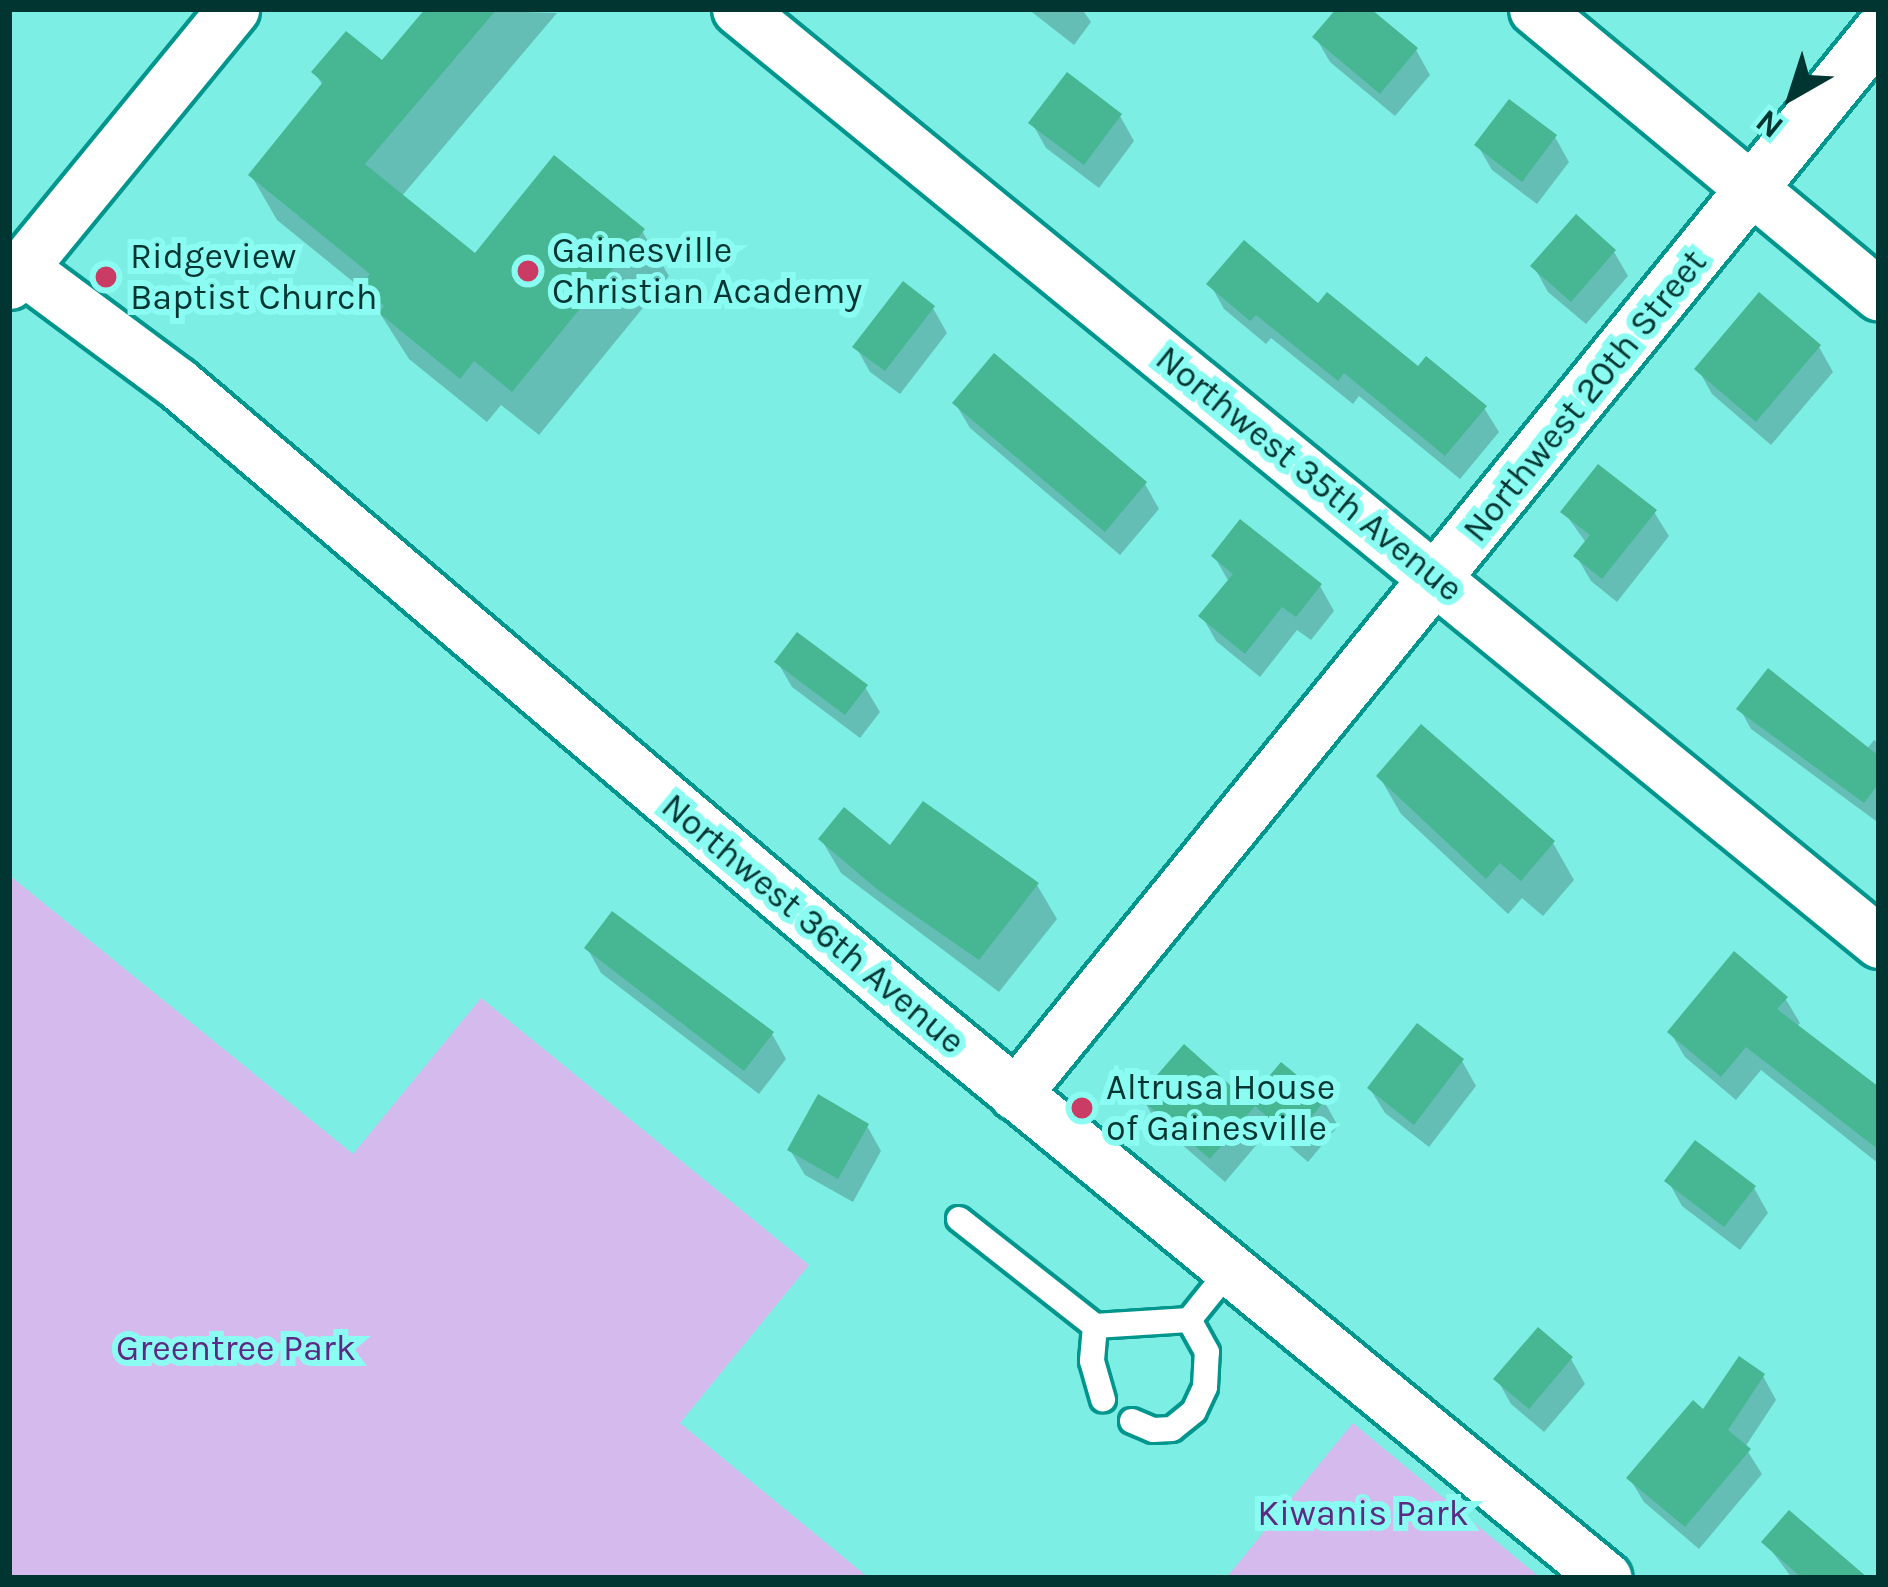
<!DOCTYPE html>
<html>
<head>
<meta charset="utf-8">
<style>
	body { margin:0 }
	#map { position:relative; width:1888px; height:1587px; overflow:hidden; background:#7deee4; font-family:Karla,sans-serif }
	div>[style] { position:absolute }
	.green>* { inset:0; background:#d5bbed }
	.shadow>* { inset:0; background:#0003 }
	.building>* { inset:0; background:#46b792 }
	.roads { filter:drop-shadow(3px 0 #00958d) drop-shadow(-3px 0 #00958d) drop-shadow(0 3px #00958d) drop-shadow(0 -3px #00958d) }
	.service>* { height:24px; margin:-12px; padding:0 12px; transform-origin:12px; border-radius:12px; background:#fff }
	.minor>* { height:51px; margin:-25.5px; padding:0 25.5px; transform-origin:25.5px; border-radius:25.5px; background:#fff }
	.dots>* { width:33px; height:33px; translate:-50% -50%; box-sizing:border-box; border:6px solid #8bfcf2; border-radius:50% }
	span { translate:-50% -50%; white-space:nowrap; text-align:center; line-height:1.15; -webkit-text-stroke:12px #8bfcf2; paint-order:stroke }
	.poi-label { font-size:36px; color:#003532 }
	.left { translate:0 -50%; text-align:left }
	.street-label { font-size:36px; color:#003532 }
	.park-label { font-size:36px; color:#5d2982 }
	.frame { position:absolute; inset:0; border:12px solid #003532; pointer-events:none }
	.north { position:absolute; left:1732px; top:36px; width:120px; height:120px; -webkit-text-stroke:9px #8bfcf2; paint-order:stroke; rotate:219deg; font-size:33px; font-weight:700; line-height:48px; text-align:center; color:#003532 }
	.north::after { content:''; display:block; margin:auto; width:42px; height:54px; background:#003532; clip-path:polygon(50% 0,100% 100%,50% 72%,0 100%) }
</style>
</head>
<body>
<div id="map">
	<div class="green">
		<div style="clip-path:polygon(9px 875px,353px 1154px,481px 998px,809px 1265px,680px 1423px,869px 1578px,9px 1578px)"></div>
		<div style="clip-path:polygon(1353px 1423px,1377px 1443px,1541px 1578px,1226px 1578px)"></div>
	</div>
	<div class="shadow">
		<div style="clip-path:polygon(429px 9px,557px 13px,401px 197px,475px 257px,642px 231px,669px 276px,539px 435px,501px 405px,487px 422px,409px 359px,367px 293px,277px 220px,251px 175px,323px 86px,315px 73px,382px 65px)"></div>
		<div style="clip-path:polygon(1028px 9px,1082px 9px,1091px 22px,1074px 45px)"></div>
		<div style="clip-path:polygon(1340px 9px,1367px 9px,1416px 50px,1430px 75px,1395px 116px,1330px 62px,1316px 38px)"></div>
		<div style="clip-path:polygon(1120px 116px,1134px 141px,1099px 188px,1046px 148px,1032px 123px)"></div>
		<div style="clip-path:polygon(1555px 137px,1569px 162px,1537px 204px,1492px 170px,1478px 146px)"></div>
		<div style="clip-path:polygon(1614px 252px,1628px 276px,1586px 324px,1548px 292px,1534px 267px)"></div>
		<div style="clip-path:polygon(1210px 284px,1318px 308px,1484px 408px,1499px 432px,1460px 479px,1359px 396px,1353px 404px,1271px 338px,1266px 344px,1224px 309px)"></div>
		<div style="clip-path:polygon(933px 308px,947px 333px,900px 394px,870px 372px,856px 347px)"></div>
		<div style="clip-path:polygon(1819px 347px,1833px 372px,1771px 445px,1712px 394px,1698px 369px)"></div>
		<div style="clip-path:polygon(955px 403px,1145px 484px,1159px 509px,1120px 555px,970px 428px)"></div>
		<div style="clip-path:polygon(1564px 512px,1654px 512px,1669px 536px,1617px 602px,1591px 581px,1577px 557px,1587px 544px)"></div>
		<div style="clip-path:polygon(1214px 556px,1320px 586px,1334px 611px,1311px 640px,1297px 630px,1260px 677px,1216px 641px,1202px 616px,1229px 582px)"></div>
		<div style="clip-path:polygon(778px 663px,865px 687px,880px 712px,860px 738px,792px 687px)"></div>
		<div style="clip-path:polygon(1740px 709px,1866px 750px,1874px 740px,1879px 744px,1876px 821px,1751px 729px)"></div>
		<div style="clip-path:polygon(1379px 776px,1553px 843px,1574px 880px,1543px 916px,1522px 898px,1508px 914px,1401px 814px)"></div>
		<div style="clip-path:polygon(821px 839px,891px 849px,1037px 885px,1057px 919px,999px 992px,841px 873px)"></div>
		<div style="clip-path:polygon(587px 948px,772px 1034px,786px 1059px,759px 1094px,601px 973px)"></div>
		<div style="clip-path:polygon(1785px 998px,1800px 1023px,1796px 1028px,1879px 1092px,1879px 1164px,1761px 1070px,1736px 1100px,1685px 1057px,1670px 1032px)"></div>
		<div style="clip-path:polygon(1462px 1061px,1476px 1086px,1429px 1147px,1385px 1113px,1370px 1089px)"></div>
		<div style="clip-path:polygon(1142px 1097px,1249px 1105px,1324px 1101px,1338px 1126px,1308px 1162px,1270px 1129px,1225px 1182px,1156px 1122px)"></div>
		<div style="clip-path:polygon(867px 1126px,881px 1151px,853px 1202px,805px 1175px,790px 1150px)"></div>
		<div style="clip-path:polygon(1668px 1181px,1754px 1188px,1768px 1213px,1740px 1250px,1682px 1206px)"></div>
		<div style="clip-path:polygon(1571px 1359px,1585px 1384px,1544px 1432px,1511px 1404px,1497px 1379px)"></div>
		<div style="clip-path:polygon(1763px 1376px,1776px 1400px,1745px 1447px,1762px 1474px,1699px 1549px,1644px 1502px,1630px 1479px,1704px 1413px)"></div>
		<div style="clip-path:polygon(1765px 1542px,1858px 1578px,1792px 1578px)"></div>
	</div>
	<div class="building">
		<div style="clip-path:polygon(425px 9px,497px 9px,365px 164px,475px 253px,554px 155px,645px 229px,512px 392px,474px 361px,460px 379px,379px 313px,384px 306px,360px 286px,370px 274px,248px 175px,323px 82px,311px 72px,346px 31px,382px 60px)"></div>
		<div style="clip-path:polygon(1336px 9px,1371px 9px,1418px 48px,1380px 94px,1312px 37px)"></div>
		<div style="clip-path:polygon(1067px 72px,1122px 114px,1084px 165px,1028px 123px)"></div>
		<div style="clip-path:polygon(1509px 99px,1557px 135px,1522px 182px,1474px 145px)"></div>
		<div style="clip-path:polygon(1576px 214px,1616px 250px,1571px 302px,1530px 266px)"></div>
		<div style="clip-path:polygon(1244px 240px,1318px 303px,1327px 292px,1418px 366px,1426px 356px,1487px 406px,1445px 456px,1344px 373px,1338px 381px,1256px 315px,1250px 321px,1206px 284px)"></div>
		<div style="clip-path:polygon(903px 281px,935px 306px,885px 371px,852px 347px)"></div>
		<div style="clip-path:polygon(1759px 292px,1821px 345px,1756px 422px,1694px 369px)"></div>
		<div style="clip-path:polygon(994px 353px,1147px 482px,1105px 532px,952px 403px)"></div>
		<div style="clip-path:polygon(1598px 464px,1657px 510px,1602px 579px,1573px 556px,1590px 535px,1560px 512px)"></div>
		<div style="clip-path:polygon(1240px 519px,1322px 584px,1296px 617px,1282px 607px,1245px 654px,1198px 616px,1233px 574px,1211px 556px)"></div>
		<div style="clip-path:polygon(797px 632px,868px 685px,845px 715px,774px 662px)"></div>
		<div style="clip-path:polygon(1768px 668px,1879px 756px,1879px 783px,1864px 803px,1736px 709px)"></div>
		<div style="clip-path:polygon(1421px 724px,1555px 841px,1521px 881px,1500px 863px,1486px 879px,1376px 776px)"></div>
		<div style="clip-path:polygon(923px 801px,1039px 883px,979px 960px,878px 890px,818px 839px,844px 807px,890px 845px)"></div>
		<div style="clip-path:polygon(612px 911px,774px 1032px,744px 1071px,584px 948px)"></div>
		<div style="clip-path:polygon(1734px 951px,1788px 997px,1777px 1009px,1879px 1087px,1879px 1150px,1746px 1047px,1721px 1077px,1667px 1032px)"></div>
		<div style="clip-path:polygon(1417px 1023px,1464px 1059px,1414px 1125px,1367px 1088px)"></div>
		<div style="clip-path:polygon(1184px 1044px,1248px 1101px,1281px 1062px,1326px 1099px,1293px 1139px,1255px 1106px,1210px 1159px,1138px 1097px)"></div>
		<div style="clip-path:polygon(818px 1094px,869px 1124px,838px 1179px,787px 1150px)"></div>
		<div style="clip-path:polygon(1695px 1140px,1756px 1186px,1724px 1227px,1664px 1181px)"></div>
		<div style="clip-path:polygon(1538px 1327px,1573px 1357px,1529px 1409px,1493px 1379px)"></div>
		<div style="clip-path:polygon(1739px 1356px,1765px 1374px,1728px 1430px,1751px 1449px,1685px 1527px,1626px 1478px,1693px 1400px,1703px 1409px)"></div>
		<div style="clip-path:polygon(1789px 1510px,1868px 1578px,1802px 1578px,1761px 1542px)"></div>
	</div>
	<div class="roads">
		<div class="service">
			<div style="left:959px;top:1219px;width:173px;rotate:38.2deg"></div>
			<div style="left:1095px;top:1326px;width:94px;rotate:-3.7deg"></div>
			<div style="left:1189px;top:1320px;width:67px;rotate:-51.1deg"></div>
			<div style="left:1095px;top:1326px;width:35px;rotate:95deg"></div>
			<div style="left:1092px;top:1361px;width:40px;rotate:74deg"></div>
			<div style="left:1132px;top:1421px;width:23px;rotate:23deg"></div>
			<div style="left:1153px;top:1430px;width:19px;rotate:-3deg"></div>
			<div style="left:1172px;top:1429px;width:28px;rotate:-39deg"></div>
			<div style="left:1194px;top:1411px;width:26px;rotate:-65deg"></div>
			<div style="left:1205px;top:1387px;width:35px;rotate:-87deg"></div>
			<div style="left:1207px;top:1352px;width:37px;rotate:-119deg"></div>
		</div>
		<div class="minor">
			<div style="left:738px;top:9px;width:1474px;rotate:39.27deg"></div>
			<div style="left:1535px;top:9px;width:447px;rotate:39.7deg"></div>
			<div style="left:22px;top:268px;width:193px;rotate:36.6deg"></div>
			<div style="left:177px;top:383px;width:958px;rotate:40.39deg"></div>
			<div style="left:907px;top:1004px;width:904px;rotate:39.39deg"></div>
			<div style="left:9px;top:283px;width:354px;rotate:-50.7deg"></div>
			<div style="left:1015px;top:1094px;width:1370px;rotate:-50.9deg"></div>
		</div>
	</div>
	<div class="dots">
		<div style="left:528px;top:271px;background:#cb3c65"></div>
		<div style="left:106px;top:277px;background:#cb3c65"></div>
		<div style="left:1082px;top:1108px;background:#cb3c65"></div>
	</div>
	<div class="poi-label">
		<span class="left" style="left:552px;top:271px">Gainesville<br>Christian Academy</span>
		<span class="left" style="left:130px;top:277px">Ridgeview<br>Baptist Church</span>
		<span class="left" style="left:1106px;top:1108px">Altrusa House<br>of Gainesville</span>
	</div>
	<div class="street-label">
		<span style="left:1585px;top:396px;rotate:-51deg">Northwest 20th Street</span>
		<span style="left:1309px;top:474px;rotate:39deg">Northwest 35th Avenue</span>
		<span style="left:813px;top:924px;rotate:40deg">Northwest 36th Avenue</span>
	</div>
	<div class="park-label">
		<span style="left:236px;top:1349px">Greentree Park</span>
		<span style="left:1363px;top:1514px">Kiwanis Park</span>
	</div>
	<div class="frame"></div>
	<div class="north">N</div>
</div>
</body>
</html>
